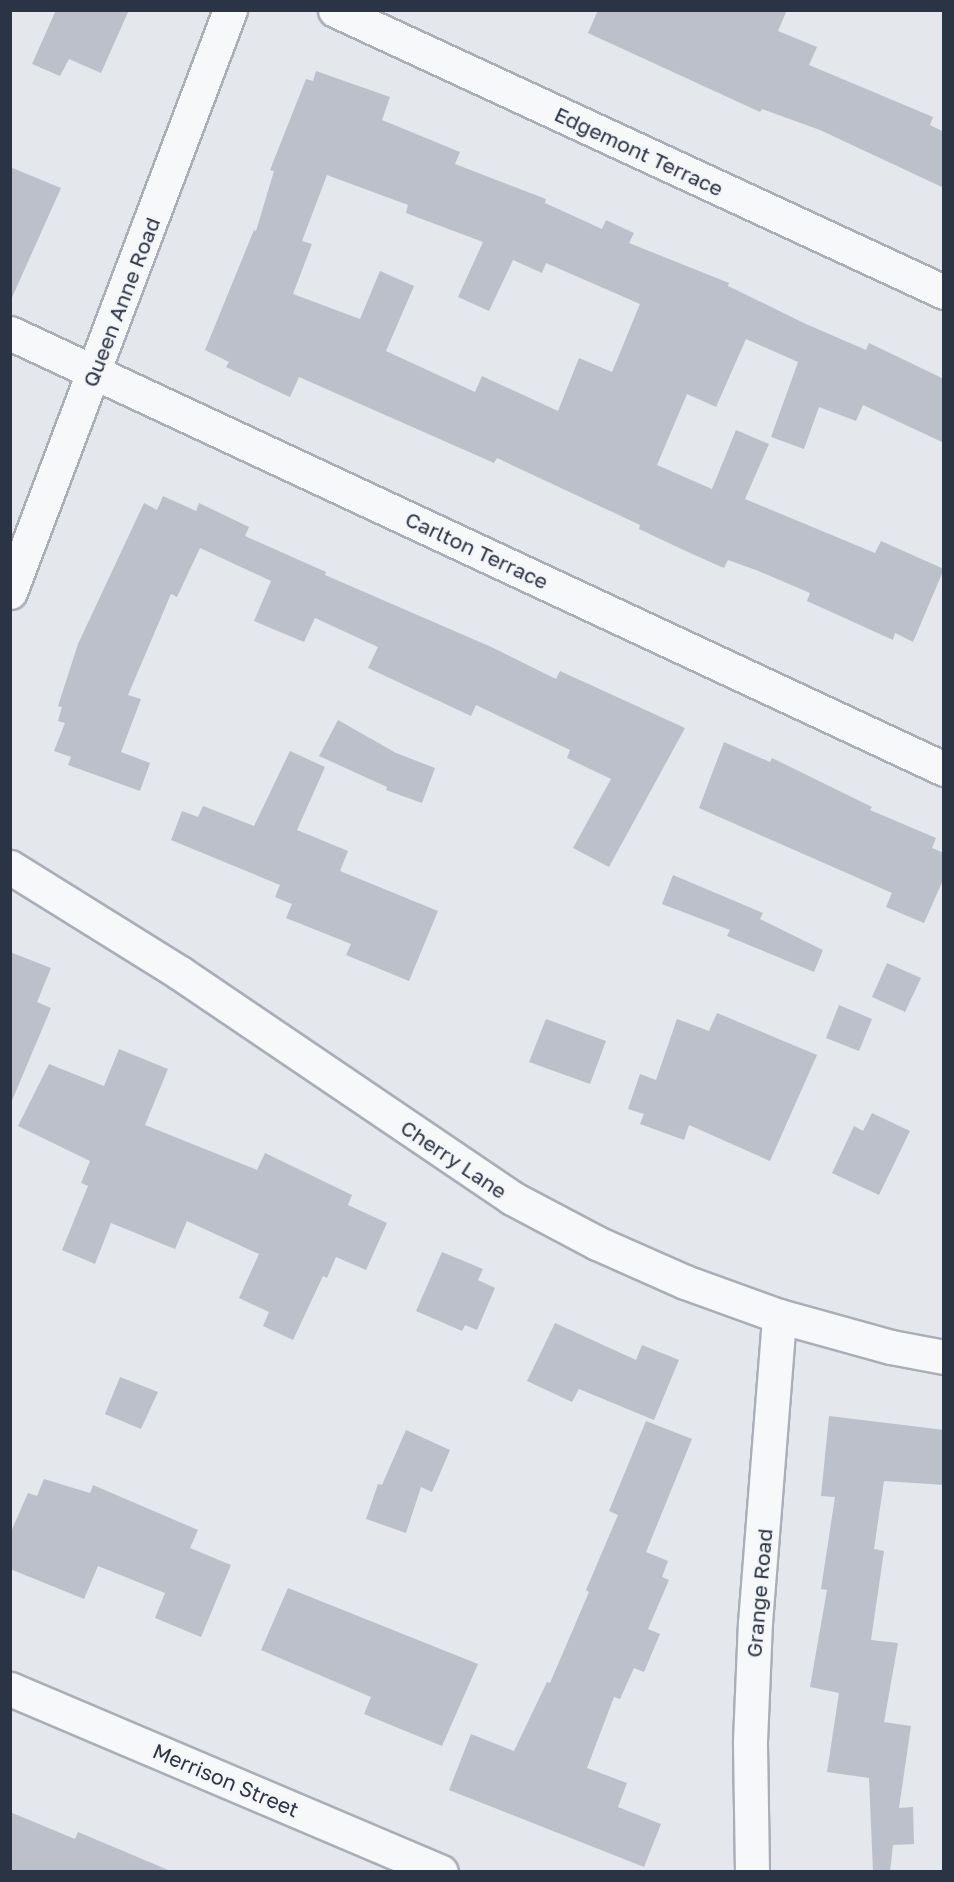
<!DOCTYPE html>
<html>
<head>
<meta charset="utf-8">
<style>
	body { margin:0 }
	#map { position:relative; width:954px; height:1882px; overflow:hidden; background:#e4e7ec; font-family:"Golos Text",sans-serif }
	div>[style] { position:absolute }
	.building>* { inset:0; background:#bbc0ca }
	.roads { filter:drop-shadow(2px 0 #a9aeb7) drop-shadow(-2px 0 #a9aeb7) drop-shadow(0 2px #a9aeb7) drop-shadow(0 -2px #a9aeb7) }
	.minor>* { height:33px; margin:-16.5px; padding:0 16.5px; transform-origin:16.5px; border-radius:16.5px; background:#f7f8fa }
	.tertiary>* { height:33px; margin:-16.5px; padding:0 16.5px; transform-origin:16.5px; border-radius:16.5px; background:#f7f8fa }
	span { translate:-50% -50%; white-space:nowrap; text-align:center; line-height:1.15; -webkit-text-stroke:5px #f4f6f9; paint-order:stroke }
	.street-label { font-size:21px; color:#2b3445 }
	.frame { position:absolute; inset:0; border:12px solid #2b3445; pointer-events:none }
</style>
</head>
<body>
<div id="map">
	<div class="building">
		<div style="clip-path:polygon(56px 10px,129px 10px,101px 73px,69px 59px,60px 76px,32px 64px)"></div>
		<div style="clip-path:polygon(598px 10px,787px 10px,778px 31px,817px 47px,809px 65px,933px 117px,930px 125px,944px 132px,944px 188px,820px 130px,762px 109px,760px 112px,588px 33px)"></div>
		<div style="clip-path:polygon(evenodd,316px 71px,390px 97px,382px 120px,460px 152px,455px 164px,546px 199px,545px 203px,602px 229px,606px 220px,634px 233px,629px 243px,729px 283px,728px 286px,806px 324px,866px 350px,869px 343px,944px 379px,944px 443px,863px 405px,856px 421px,819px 407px,804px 449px,771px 437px,798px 362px,746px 339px,716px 407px,687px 394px,657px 465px,712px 489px,736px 430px,769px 444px,745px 499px,875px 553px,881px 541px,944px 569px,913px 642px,895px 633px,893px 640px,807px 601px,810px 593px,756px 570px,728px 560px,724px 568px,690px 553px,639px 529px,640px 525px,497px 458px,494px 463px,299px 377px,290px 397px,226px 367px,229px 362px,205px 350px,254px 230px,256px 231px,274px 171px,270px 170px,306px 79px,313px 81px,316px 71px,327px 175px,408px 205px,406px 213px,483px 242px,458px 297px,489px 311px,513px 260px,542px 273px,546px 263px,640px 304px,612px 372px,579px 358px,558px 411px,482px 376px,475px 392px,386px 351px,414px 286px,380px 271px,360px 319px,293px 294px,312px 244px,302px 241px,327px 175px)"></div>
		<div style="clip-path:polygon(10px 167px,61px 188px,10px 302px)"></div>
		<div style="clip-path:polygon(163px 496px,196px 511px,199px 503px,249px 527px,245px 536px,326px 572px,325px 575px,489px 646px,556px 679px,560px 671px,685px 728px,609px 867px,573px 848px,611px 779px,567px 758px,570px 750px,476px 705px,471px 716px,368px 668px,378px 647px,315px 618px,304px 642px,254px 621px,271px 581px,200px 548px,177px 597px,171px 594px,128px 695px,141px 699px,121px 752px,150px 763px,140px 791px,68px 765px,71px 757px,54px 751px,65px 723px,58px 721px,62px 707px,58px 706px,78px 644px,144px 503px,157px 510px)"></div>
		<div style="clip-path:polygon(338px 720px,396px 753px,435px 768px,422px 803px,386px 790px,387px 787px,319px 756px)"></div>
		<div style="clip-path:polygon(724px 742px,770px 762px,772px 758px,872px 807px,870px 810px,936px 838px,932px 848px,944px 853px,944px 878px,924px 923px,886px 907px,892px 893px,699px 808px)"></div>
		<div style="clip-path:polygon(290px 751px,325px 767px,297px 830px,348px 851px,340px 871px,438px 911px,409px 981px,346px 955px,351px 944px,286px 918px,292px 904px,275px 897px,280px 885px,171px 840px,182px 811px,198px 817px,203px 806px,254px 826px)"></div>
		<div style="clip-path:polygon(673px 875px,763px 913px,760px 919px,823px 950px,814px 972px,727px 936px,730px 930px,662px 904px)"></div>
		<div style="clip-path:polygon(10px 952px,51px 968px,37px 1002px,51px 1008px,11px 1103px)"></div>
		<div style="clip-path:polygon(887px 963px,921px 978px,905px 1012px,872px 997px)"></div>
		<div style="clip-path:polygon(839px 1005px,872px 1019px,859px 1051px,826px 1038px)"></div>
		<div style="clip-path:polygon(717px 1013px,817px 1055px,770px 1161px,689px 1125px,684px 1140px,640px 1124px,644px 1114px,628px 1109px,640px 1074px,656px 1080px,677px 1019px,709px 1031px)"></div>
		<div style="clip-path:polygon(546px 1019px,606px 1041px,590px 1084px,529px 1062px)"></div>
		<div style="clip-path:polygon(119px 1049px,168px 1069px,145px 1125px,257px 1170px,265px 1153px,352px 1195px,348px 1205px,387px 1223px,366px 1270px,336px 1257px,327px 1278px,323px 1276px,293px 1340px,263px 1326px,269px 1312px,239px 1298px,259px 1254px,187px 1221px,175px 1249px,111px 1223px,95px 1264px,62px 1250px,88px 1186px,81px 1183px,90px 1161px,18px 1126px,49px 1064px,104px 1086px)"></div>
		<div style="clip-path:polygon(872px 1113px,910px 1131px,879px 1195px,832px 1173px,854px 1126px,863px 1131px)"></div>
		<div style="clip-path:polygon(442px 1252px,483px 1269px,478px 1280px,495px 1288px,477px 1330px,465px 1325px,462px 1331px,416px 1311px)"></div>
		<div style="clip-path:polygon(555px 1323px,636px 1360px,642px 1345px,679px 1360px,654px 1420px,579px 1389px,572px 1402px,527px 1381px)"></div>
		<div style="clip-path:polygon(120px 1377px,158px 1392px,141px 1429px,105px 1414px)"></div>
		<div style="clip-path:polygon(829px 1416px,944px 1430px,944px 1485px,884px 1481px,874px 1549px,884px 1551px,871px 1640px,898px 1643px,884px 1722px,911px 1726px,899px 1808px,913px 1807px,914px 1844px,893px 1845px,890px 1872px,873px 1872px,869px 1778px,827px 1772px,839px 1693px,810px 1687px,827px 1590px,821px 1589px,835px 1497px,821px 1496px)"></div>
		<div style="clip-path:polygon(646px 1421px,692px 1439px,646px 1552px,668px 1561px,662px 1577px,669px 1580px,648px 1629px,660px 1634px,644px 1672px,634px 1668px,620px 1699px,614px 1697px,587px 1768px,627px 1783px,618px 1807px,661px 1824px,644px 1867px,449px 1790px,471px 1734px,514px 1751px,547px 1682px,550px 1683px,589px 1592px,586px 1590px,618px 1515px,609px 1511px)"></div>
		<div style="clip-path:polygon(406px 1430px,450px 1450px,432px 1492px,421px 1487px,406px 1533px,366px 1519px,378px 1484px,382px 1485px)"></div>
		<div style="clip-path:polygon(44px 1479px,90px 1493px,93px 1485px,198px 1530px,190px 1548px,231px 1565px,201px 1637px,155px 1618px,165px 1593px,98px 1566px,84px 1599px,10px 1569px,10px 1534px,28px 1493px,37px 1496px)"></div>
		<div style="clip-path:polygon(288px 1588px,478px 1664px,442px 1746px,364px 1714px,371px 1697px,261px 1650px)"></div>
		<div style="clip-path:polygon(10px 1812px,75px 1839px,78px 1832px,173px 1872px,10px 1872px)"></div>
	</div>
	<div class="roads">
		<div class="minor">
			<div style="left:335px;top:10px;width:671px;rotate:24.85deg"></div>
			<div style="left:10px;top:333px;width:1031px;rotate:25.02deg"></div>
			<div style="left:10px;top:867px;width:200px;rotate:31.9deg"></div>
			<div style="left:180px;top:973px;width:401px;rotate:34.1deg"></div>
			<div style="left:512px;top:1198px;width:96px;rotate:27.9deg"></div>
			<div style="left:597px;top:1243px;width:96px;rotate:23.9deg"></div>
			<div style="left:685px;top:1282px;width:100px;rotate:19.9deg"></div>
			<div style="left:779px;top:1316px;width:116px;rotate:15.5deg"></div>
			<div style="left:891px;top:1347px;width:54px;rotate:10.7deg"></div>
			<div style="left:10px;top:1689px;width:468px;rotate:23deg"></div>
			<div style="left:752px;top:1872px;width:131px;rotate:-90.9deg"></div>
			<div style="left:750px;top:1741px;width:118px;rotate:-87.6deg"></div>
			<div style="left:755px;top:1623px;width:308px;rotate:-85.5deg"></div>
		</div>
		<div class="tertiary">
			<div style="left:10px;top:592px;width:622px;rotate:-69.29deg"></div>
		</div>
	</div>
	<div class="street-label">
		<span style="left:639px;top:151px;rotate:25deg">Edgemont Terrace</span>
		<span style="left:121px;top:302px;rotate:-69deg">Queen Anne Road</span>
		<span style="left:477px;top:550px;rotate:25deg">Carlton Terrace</span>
		<span style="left:454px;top:1159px;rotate:34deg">Cherry Lane</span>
		<span style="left:759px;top:1593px;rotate:-85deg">Grange Road</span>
		<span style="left:226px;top:1780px;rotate:23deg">Merrison Street</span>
	</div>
	<div class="frame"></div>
</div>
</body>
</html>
